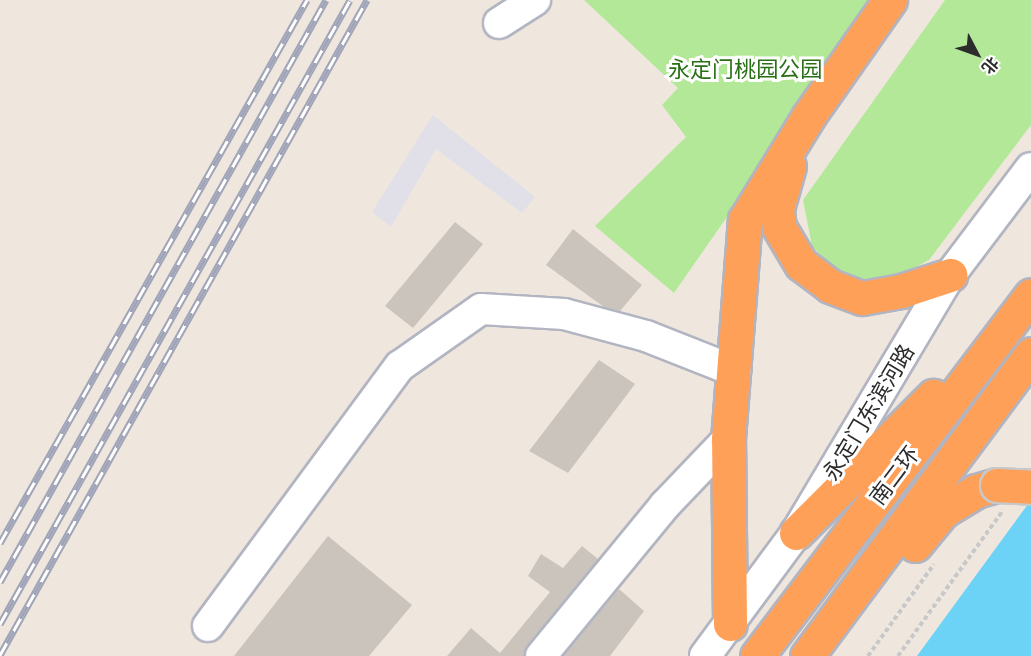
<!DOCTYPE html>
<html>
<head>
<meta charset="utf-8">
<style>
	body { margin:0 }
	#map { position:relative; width:1031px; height:656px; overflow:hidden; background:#efe7de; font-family:Commissioner,"Noto Sans SC",sans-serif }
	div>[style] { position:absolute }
	.industrial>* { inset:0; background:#e1dfe7 }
	.green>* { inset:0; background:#b3e898 }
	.water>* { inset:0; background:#6cd2f6 }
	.building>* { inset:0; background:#cac4bd }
	.path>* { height:4px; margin-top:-2px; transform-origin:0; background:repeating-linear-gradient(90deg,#c8c8c8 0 4.5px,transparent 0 7.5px) }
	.roads { filter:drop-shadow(2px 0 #b2b5c1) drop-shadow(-2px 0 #b2b5c1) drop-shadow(0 2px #b2b5c1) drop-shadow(0 -2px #b2b5c1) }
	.minor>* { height:30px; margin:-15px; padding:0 15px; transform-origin:15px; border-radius:15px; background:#fff }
	.highway>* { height:33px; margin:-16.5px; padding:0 16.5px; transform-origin:16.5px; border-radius:16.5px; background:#ffa059 }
	.rail>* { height:7px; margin-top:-3.5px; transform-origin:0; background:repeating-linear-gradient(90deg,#fff 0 14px,#a0a4b8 0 28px); box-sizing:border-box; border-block:2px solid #a0a4b8 }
	.bridges { filter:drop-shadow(2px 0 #c8c8c8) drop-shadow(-2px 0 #c8c8c8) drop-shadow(0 2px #c8c8c8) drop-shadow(0 -2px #c8c8c8) }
	.highway-bridge>* { height:33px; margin:-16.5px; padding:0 16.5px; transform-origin:16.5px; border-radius:16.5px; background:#ffa059 }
	span { translate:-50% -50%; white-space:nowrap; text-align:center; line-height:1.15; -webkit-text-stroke:6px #fff; paint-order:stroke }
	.park-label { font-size:22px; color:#296f16 }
	.street-label { font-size:22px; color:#2c2c2c }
	.north { position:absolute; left:947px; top:24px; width:60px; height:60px; -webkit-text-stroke:4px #fff; paint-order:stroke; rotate:131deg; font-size:16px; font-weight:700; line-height:24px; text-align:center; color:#2c2c2c }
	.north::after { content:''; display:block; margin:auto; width:21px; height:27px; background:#2c2c2c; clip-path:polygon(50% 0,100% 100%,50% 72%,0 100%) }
</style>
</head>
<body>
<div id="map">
	<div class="industrial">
		<div style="clip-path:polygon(433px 115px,535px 197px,522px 213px,436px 149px,391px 227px,372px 212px)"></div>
	</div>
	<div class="green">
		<div style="clip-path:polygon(584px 0,878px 0,674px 293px,595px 226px,686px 137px,662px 105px,678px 88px)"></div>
		<div style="clip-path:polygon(945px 0,1031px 0,1031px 125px,929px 260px,887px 283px,841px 276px,812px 246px,803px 200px)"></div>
	</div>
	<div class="water">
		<div style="clip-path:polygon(1031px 500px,1031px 656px,917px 656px)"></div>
	</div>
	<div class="building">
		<div style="clip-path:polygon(455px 222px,483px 244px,413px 328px,385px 306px)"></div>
		<div style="clip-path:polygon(573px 229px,642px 285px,620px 311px,604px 307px,546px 265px)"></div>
		<div style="clip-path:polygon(599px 360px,635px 384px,568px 473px,529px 451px)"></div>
		<div style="clip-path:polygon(328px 536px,412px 605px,369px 656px,234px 656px)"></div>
		<div style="clip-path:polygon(582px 546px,598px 559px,528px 645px,524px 656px,447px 656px,471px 628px,500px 653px,550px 592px,528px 576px,541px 554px,563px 568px)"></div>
		<div style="clip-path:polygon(619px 589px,644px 611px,610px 656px,563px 656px)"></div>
	</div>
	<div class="path">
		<div style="left:868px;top:656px;width:113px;rotate:-54.3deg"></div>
		<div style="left:898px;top:656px;width:178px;rotate:-54.2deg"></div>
	</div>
	<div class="roads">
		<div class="minor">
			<div style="left:499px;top:23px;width:43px;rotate:-32.6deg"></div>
			<div style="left:208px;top:626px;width:323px;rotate:-53.6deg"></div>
			<div style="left:400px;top:366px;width:99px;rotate:-35.1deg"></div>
			<div style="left:481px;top:309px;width:83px;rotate:3.4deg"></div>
			<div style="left:564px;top:314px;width:85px;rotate:15deg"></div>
			<div style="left:646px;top:336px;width:96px;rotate:21.5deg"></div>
			<div style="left:541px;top:656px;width:195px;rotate:-50.6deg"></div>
			<div style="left:665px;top:505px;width:91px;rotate:-46.3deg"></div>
			<div style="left:705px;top:656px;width:153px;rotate:-53.5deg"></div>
			<div style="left:796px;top:533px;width:300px;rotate:-59.2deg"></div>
			<div style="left:950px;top:275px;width:134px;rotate:-52.9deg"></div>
		</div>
		<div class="highway">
			<div style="left:789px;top:166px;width:45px;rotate:105.6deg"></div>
			<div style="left:777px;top:209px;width:18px;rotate:84deg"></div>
			<div style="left:779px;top:227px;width:43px;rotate:59.3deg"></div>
			<div style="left:801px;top:264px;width:36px;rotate:37deg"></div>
			<div style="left:830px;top:286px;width:34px;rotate:21deg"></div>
			<div style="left:862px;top:298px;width:40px;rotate:-10deg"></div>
			<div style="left:901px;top:291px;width:52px;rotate:-18.1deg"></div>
			<div style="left:796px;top:533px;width:194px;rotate:-45deg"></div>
			<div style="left:915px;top:545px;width:44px;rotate:-50.5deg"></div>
			<div style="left:943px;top:511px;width:39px;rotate:-31deg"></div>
			<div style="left:976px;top:491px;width:22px;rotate:-16deg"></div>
			<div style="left:730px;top:624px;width:185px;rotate:-90.6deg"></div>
			<div style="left:728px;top:439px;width:220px;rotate:-85.6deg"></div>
			<div style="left:745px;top:220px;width:121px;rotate:-58.5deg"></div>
			<div style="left:808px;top:117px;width:143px;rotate:-55deg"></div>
			<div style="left:757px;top:656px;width:453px;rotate:-52.8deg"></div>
			<div style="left:807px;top:656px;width:376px;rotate:-53.4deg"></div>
		</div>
	</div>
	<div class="rail">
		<div style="left:0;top:543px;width:624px;rotate:-60.52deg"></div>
		<div style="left:0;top:582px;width:667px;rotate:-60.75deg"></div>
		<div style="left:0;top:624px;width:715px;rotate:-60.71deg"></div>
		<div style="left:0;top:655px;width:751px;rotate:-60.74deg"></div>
	</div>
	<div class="bridges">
		<div class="highway-bridge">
			<div style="left:997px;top:485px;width:34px;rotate:3deg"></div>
		</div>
	</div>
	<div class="park-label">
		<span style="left:745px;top:69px">永定门桃园公园</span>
	</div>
	<div class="street-label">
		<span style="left:868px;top:412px;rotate:-59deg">永定门东滨河路</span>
		<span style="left:894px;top:475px;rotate:-53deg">南二环</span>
	</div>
	<div class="north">北</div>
</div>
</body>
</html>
